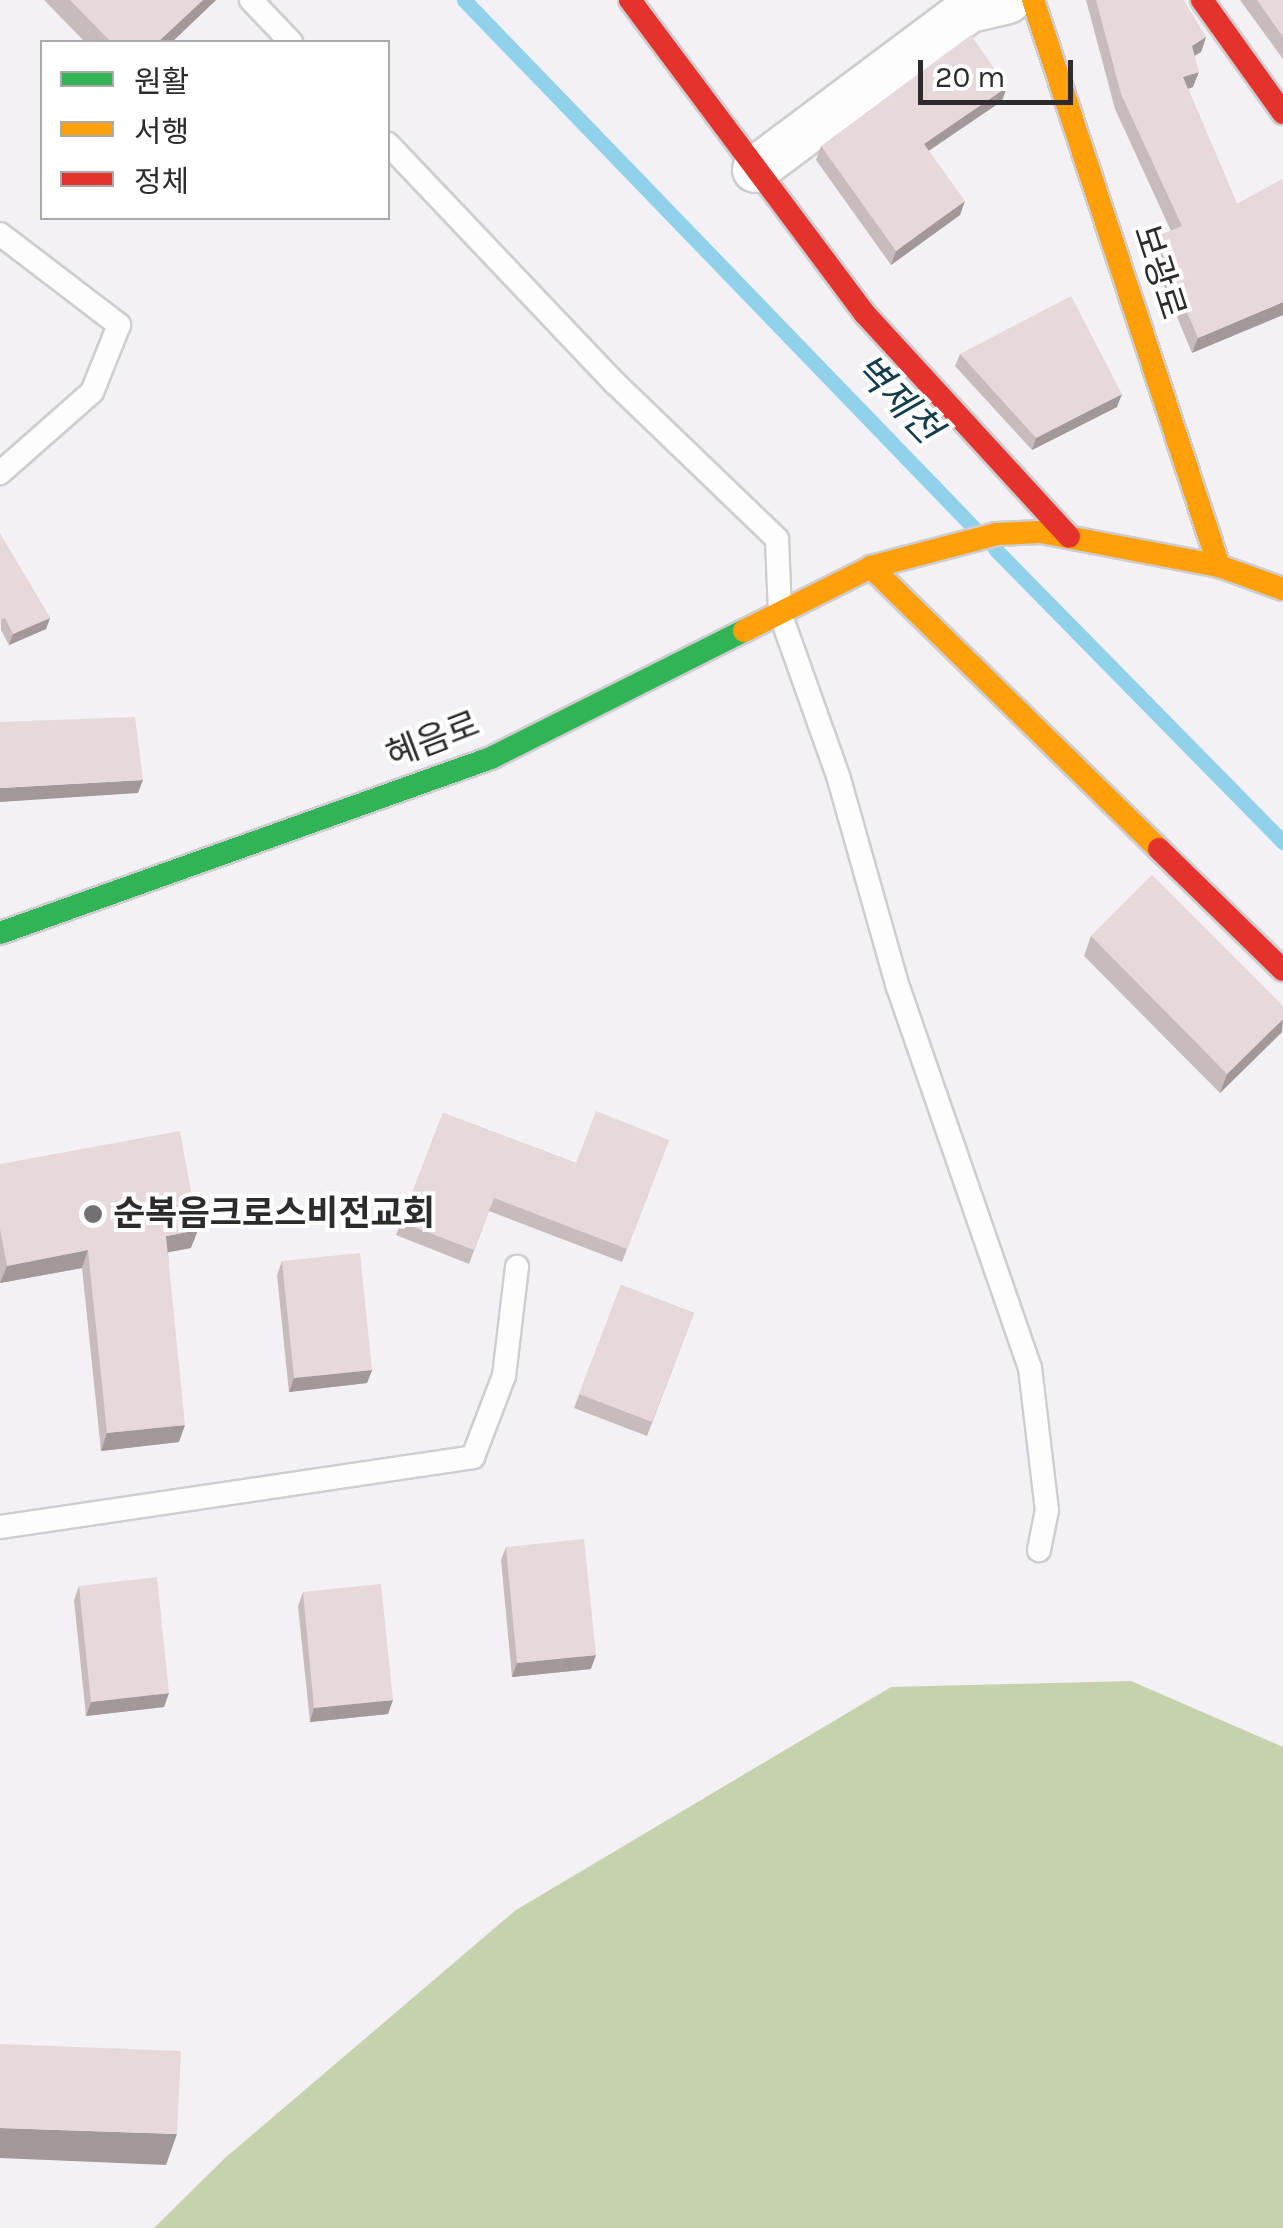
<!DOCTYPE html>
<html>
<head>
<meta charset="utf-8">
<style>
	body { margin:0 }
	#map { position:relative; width:1283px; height:2228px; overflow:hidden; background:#f3f1f5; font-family:Karla,"Noto Sans KR",sans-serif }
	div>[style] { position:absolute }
	.forest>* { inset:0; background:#c5d2ab }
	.stream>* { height:15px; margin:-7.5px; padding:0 7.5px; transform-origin:7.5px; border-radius:7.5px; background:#90d1eb }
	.roads { filter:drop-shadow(2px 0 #cecdd0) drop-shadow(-2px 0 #cecdd0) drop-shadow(0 2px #cecdd0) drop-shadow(0 -2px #cecdd0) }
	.lane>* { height:22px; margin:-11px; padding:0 11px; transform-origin:11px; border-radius:11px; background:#fdfdfe }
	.street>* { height:45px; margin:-22.5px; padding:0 22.5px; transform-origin:22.5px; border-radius:22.5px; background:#fdfdfe }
	.fast>* { height:22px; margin:-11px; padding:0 11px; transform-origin:11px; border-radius:11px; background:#30b455 }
	.slow>* { height:22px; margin:-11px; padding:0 11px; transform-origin:11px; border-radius:11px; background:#ff9f0a }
	.jam>* { height:22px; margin:-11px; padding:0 11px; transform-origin:11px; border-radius:11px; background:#e5322d }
	.wall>* { inset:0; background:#c7bbbb }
	.shaded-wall>* { inset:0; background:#a29899 }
	.building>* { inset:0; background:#e7d9da }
	.dots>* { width:28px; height:28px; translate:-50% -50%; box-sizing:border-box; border:5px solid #fff; border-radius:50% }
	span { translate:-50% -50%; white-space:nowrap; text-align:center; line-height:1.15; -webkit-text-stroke:8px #fff; paint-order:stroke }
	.street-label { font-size:35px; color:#2d2b2e }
	.poi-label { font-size:35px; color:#2d2b2e; font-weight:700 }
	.left { translate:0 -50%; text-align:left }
	.water-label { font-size:38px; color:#133d4c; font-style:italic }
	.legend { position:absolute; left:40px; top:40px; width:350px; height:180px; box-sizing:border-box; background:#fff; border:2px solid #abaaab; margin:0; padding:12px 18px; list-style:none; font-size:30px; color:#2d2b2e }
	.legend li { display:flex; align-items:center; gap:20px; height:50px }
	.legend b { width:50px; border:2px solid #abaaab }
	.scale { position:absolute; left:918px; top:60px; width:155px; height:45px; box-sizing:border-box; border:5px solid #2d2b2e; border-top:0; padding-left:12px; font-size:30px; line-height:35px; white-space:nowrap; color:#2d2b2e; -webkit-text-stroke:8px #fff; paint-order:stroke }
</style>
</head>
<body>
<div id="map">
	<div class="forest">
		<div style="clip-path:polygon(1131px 1681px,1283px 1747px,1283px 2228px,154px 2228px,225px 2158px,516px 1910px,891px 1687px)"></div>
	</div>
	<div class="stream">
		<div style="left:464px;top:0;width:736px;rotate:45.99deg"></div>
		<div style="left:995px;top:549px;width:411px;rotate:45.5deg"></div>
	</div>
	<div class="roads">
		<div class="lane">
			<div style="left:251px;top:0;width:58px;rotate:46.4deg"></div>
			<div style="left:388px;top:144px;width:330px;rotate:46.5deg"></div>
			<div style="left:615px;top:383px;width:225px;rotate:43.9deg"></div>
			<div style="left:777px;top:539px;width:74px;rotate:87.7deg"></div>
			<div style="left:780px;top:613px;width:176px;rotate:70.4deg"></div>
			<div style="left:839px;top:779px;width:216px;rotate:74.2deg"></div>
			<div style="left:898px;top:987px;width:403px;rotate:70.9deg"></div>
			<div style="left:1030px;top:1368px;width:143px;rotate:83.2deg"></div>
			<div style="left:1047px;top:1510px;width:41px;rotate:101.3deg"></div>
			<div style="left:0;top:234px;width:150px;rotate:37.4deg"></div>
			<div style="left:119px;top:325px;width:72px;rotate:111.9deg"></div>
			<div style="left:92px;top:392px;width:123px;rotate:138.6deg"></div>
			<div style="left:0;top:1527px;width:478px;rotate:-8.4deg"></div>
			<div style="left:473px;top:1457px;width:87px;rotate:-69.1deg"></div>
			<div style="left:504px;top:1376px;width:110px;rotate:-83.2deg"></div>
		</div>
		<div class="street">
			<div style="left:755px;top:169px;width:267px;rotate:-36.8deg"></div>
			<div style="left:969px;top:9px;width:39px;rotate:-13deg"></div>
		</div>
		<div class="fast">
			<div style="left:0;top:933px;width:521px;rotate:-19.62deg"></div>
			<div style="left:491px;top:758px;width:283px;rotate:-26.7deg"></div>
		</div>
		<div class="slow">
			<div style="left:1033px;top:0;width:596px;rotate:71.81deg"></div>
			<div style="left:871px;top:567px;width:403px;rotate:44.4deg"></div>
			<div style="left:744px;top:631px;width:142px;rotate:-26.7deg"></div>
			<div style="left:871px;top:567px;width:130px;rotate:-14.7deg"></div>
			<div style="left:997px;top:534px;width:44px;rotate:-2.6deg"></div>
			<div style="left:1041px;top:532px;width:181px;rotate:10.8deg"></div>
			<div style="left:1219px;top:566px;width:68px;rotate:19.8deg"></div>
		</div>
		<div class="jam">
			<div style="left:630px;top:0;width:392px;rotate:53.2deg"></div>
			<div style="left:865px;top:314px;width:302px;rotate:47.5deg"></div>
			<div style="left:1202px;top:0;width:139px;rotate:54.4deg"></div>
			<div style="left:1159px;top:849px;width:173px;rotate:44.3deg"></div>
		</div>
	</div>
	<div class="wall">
		<div style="clip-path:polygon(44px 0,216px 0,172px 42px,85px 42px)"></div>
		<div style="clip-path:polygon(1086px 0,1183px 0,1206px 37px,1201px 52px,1194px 56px,1193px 87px,1188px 89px,1237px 204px,1283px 179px,1192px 353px,1150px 252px,1155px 237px,1171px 231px,1115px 109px)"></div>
		<div style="clip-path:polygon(1240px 0,1283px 0,1283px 59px)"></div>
		<div style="clip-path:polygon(1002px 101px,929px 151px,960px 215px,891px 265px,816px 160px,821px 146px)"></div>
		<div style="clip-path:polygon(960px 354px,1117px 407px,1032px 450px,955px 366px)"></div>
		<div style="clip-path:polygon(0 534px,50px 618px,46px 629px,9px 645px,1px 630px)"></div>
		<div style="clip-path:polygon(1091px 936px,1282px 1032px,1220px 1093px,1084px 956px)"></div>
		<div style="clip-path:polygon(443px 1113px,576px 1163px,669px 1140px,622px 1262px,489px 1211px,469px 1264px,396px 1235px)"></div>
		<div style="clip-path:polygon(0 1164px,191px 1248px,168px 1252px,179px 1442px,101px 1451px,82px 1268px,0 1283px)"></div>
		<div style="clip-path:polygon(282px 1261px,372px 1370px,367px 1383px,289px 1392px,277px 1275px)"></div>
		<div style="clip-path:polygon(621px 1285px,694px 1313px,647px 1436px,574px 1408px)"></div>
		<div style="clip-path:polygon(506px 1547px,591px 1669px,512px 1677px,501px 1560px)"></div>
		<div style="clip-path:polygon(79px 1586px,164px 1707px,86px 1716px,74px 1600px)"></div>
		<div style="clip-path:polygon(303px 1592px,388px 1714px,310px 1722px,298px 1606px)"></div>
	</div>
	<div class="shaded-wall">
		<div style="clip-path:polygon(203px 0,216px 0,172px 42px,158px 42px)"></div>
		<div style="clip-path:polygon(1206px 37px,1201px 52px,1186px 61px,1192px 46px)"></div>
		<div style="clip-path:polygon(1199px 72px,1193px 87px,1178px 92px,1183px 77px)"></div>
		<div style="clip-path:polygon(1007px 87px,1002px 101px,919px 157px,924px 144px)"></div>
		<div style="clip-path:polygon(965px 201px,960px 215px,891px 265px,896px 251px)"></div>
		<div style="clip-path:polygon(1283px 302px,1283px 315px,1192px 353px,1198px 338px)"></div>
		<div style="clip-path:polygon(1122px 394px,1117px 407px,1032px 450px,1036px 438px)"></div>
		<div style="clip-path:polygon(50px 618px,46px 629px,9px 645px,13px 634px)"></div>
		<div style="clip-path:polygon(143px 780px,138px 793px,0 802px,0 788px)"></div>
		<div style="clip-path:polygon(1283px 1019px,1282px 1032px,1220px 1093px,1227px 1074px)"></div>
		<div style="clip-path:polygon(198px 1230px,191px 1248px,159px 1254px,166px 1236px)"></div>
		<div style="clip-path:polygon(88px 1250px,82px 1268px,0 1283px,7px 1266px)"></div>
		<div style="clip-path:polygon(372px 1370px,367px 1383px,289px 1392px,294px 1378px)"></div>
		<div style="clip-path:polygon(185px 1425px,179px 1442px,101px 1451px,107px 1433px)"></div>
		<div style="clip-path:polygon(596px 1655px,591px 1669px,512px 1677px,517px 1663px)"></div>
		<div style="clip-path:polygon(169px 1693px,164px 1707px,86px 1716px,91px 1702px)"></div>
		<div style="clip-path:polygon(393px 1700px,388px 1714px,310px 1722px,314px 1708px)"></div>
		<div style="clip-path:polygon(0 2128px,177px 2134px,166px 2165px,0 2158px)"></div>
	</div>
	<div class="building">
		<div style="clip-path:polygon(70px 0,203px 0,158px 42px,111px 42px)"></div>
		<div style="clip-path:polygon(1096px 0,1183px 0,1206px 37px,1192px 46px,1199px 72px,1183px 77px,1237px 204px,1283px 179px,1283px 302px,1198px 338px,1155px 237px,1182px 226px,1121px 94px)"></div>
		<div style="clip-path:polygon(1257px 0,1283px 0,1283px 37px)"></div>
		<div style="clip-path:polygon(971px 35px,1007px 87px,924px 144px,965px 201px,896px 251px,821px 146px)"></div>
		<div style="clip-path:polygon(1071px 296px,1122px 394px,1036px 438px,960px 354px)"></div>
		<div style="clip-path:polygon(0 534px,50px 618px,13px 634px,5px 618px,0 620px)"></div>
		<div style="clip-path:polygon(135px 717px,143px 780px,0 788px,0 722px)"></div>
		<div style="clip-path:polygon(1152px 875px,1283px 1006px,1283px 1019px,1227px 1074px,1091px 936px)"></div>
		<div style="clip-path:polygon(596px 1111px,669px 1140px,627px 1249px,494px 1198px,474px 1250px,401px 1222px,443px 1113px,576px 1163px)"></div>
		<div style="clip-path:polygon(180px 1131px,198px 1230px,166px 1236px,185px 1425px,107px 1433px,88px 1250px,7px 1266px,0 1229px,0 1164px)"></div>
		<div style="clip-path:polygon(360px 1253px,372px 1370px,294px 1378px,282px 1261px)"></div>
		<div style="clip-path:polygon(621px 1285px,694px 1313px,652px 1422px,579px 1394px)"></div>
		<div style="clip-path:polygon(584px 1539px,596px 1655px,517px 1663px,506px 1547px)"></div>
		<div style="clip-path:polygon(157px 1577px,169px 1693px,91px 1702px,79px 1586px)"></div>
		<div style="clip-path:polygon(381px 1584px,393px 1700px,314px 1708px,303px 1592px)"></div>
		<div style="clip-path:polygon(0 2044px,181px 2051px,177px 2134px,0 2128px)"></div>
	</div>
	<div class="dots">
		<div style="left:93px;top:1214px;background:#727074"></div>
	</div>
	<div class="street-label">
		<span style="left:1159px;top:272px;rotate:72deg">보광로</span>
		<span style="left:433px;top:740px;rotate:-21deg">혜음로</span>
	</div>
	<div class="poi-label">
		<span class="left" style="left:113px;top:1214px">순복음크로스비전교회</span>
	</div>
	<div class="water-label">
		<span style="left:897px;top:399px;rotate:46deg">벽제천</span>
	</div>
	<ul class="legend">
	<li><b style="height:12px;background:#30b455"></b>원활</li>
	<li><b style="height:12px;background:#ff9f0a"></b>서행</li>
	<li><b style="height:12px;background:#e5322d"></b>정체</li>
	</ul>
	<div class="scale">20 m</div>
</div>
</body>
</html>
